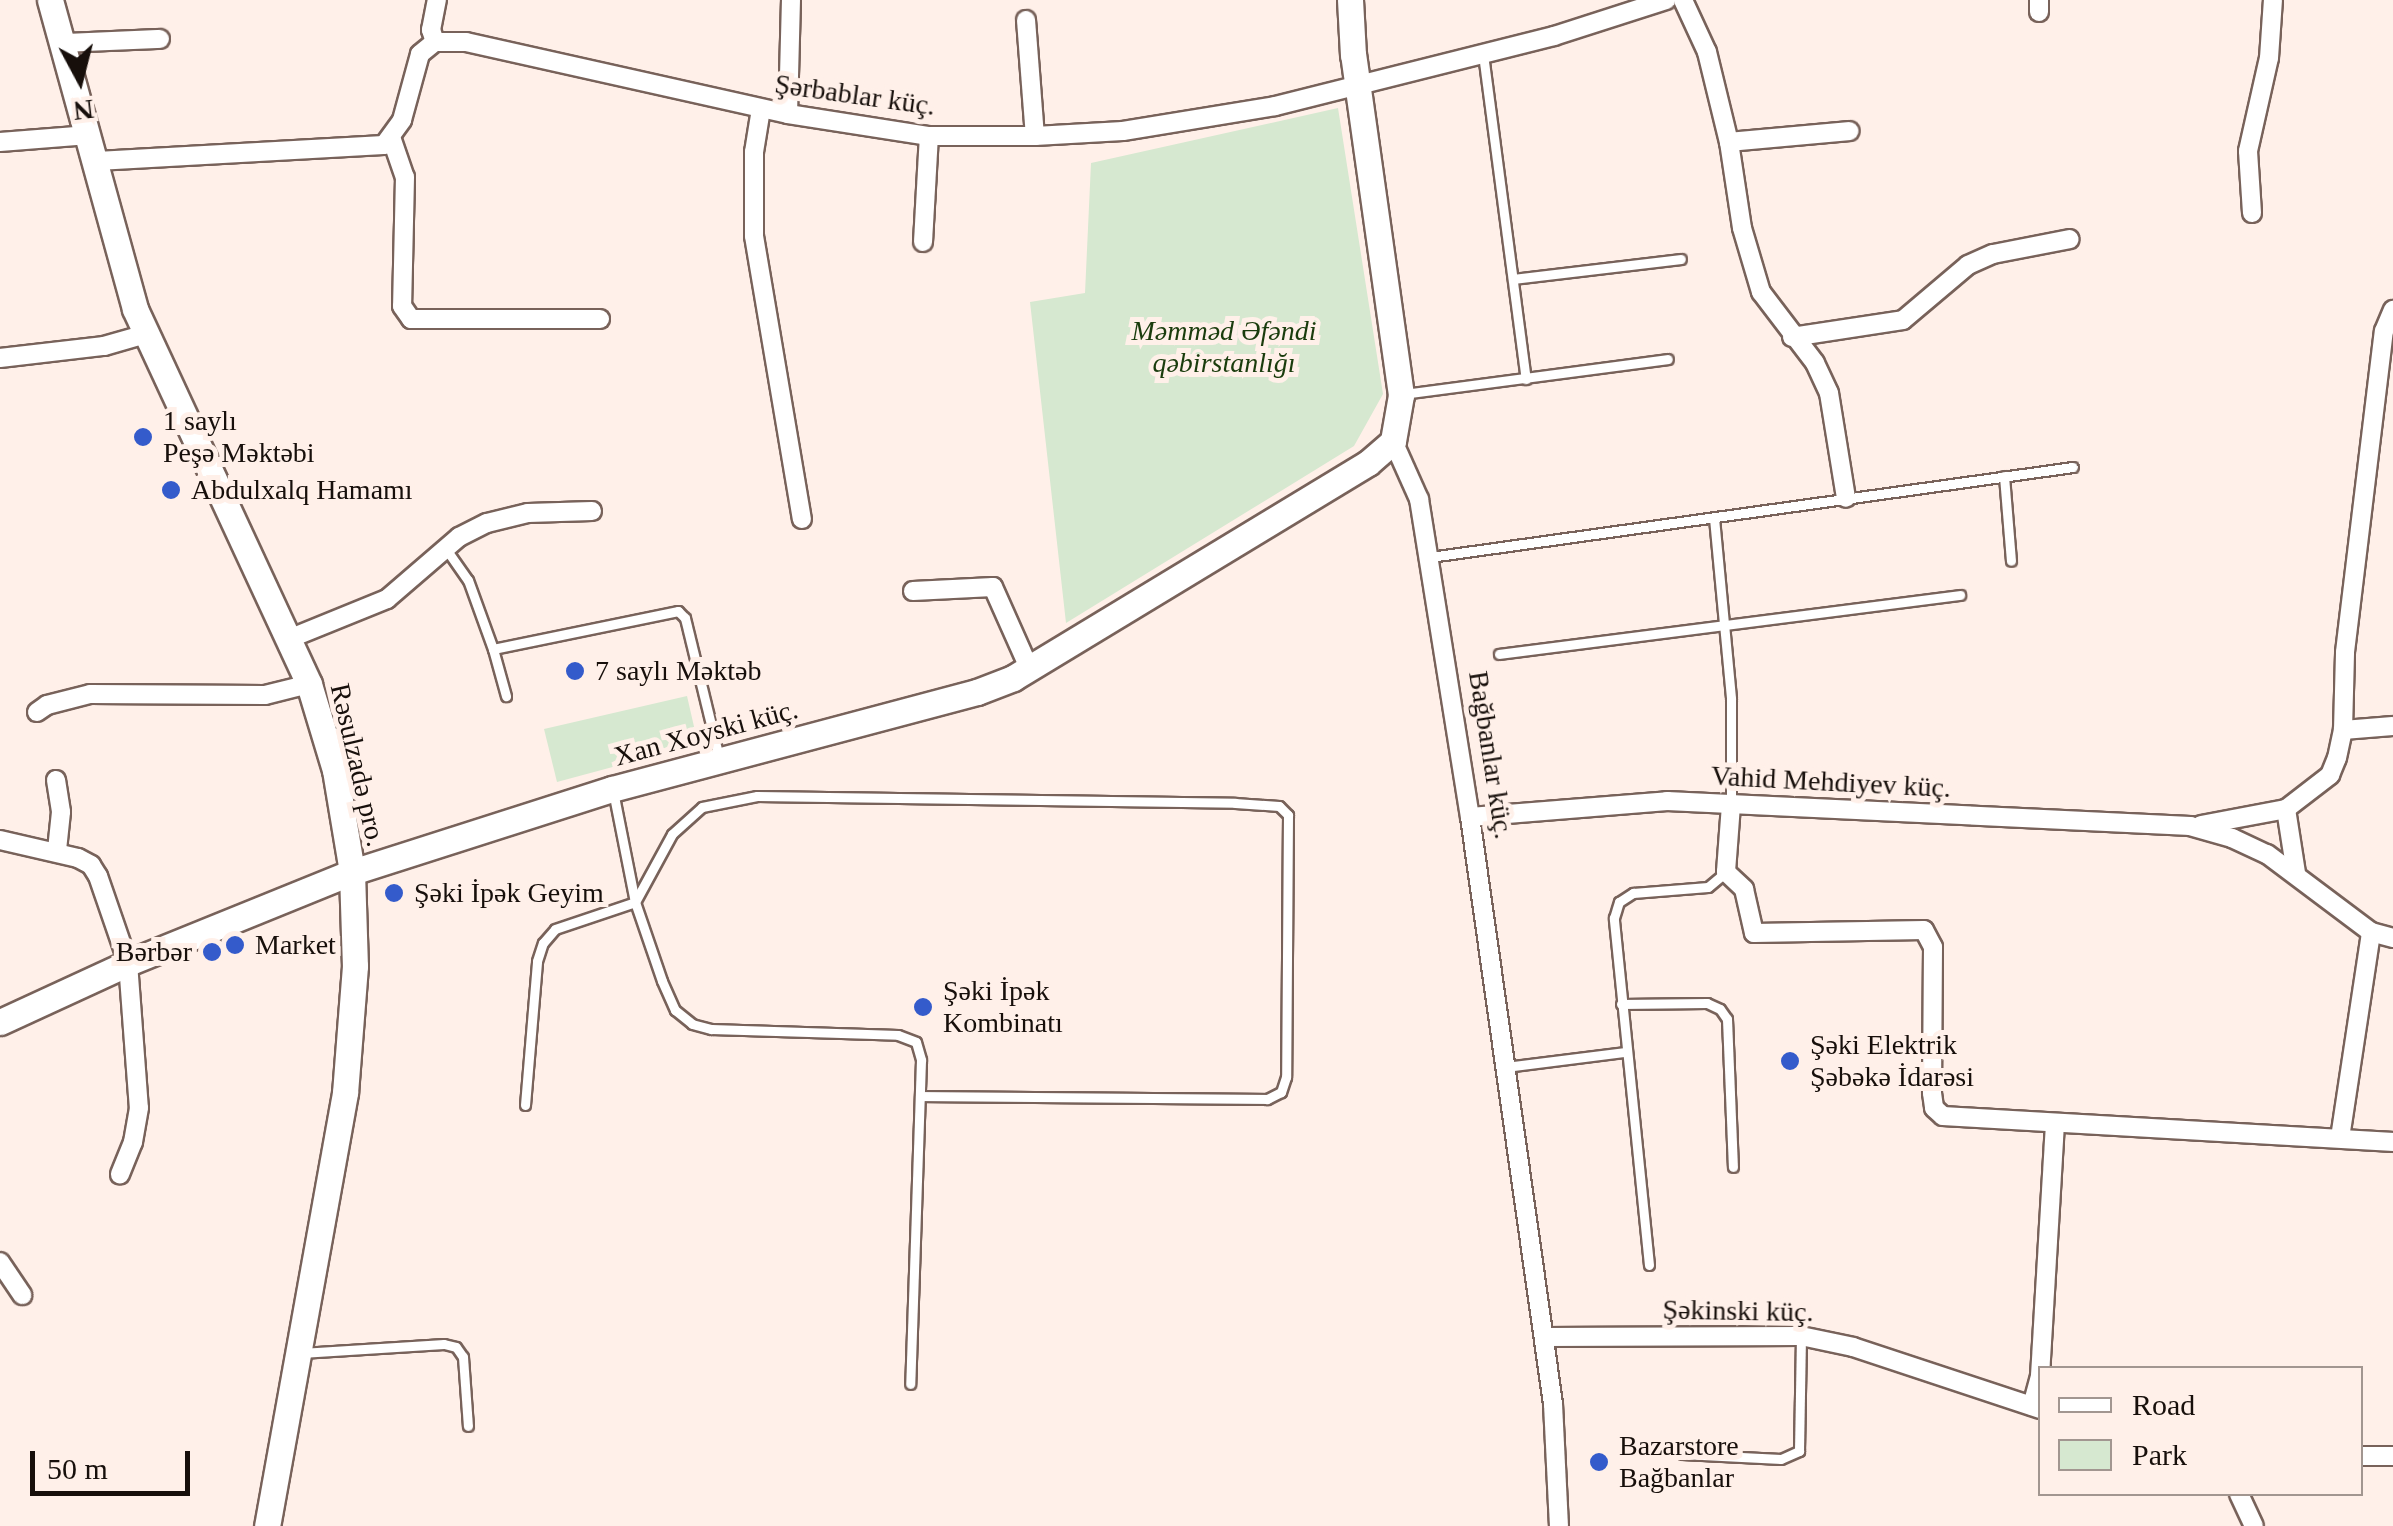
<!DOCTYPE html>
<html>
<head>
<meta charset="utf-8">
<style>
	body { margin:0 }
	#map { position:relative; width:2393px; height:1526px; overflow:hidden; background:#fff0e9; font-family:"Times New Roman",serif }
	div>[style] { position:absolute }
	.green>* { inset:0; background:#d6e8d0 }
	.roads { filter:drop-shadow(2px 0 #78625a) drop-shadow(-2px 0 #78625a) drop-shadow(0 2px #78625a) drop-shadow(0 -2px #78625a) }
	.lane>* { height:9px; margin:-4.5px; padding:0 4.5px; transform-origin:4.5px; border-radius:4.5px; background:#fff }
	.street>* { height:18px; margin:-9px; padding:0 9px; transform-origin:9px; border-radius:9px; background:#fff }
	.secondary>* { height:25px; margin:-12.5px; padding:0 12.5px; transform-origin:12.5px; border-radius:12.5px; background:#fff }
	.dots>* { width:28px; height:28px; translate:-50% -50%; box-sizing:border-box; border:5px solid #fff0e9; border-radius:50% }
	span { translate:-50% -50%; white-space:nowrap; text-align:center; line-height:1.15; -webkit-text-stroke:10px #fff0e9; paint-order:stroke }
	.street-label { font-size:28px; color:#170f0b }
	.park-label { font-size:28px; color:#1a3c0d; font-style:italic }
	.poi-label { font-size:28px; color:#170f0b }
	.left { translate:0 -50%; text-align:left }
	.right { translate:-100% -50%; text-align:right }
	.legend { position:absolute; left:2038px; top:1366px; width:325px; height:130px; box-sizing:border-box; background:#fff0e9; border:2px solid #a29690; margin:0; padding:12px 18px; list-style:none; font-size:30px; color:#170f0b }
	.legend li { display:flex; align-items:center; gap:20px; height:50px }
	.legend b { width:50px; border:2px solid #a29690 }
	.north { position:absolute; left:30px; top:30px; width:100px; height:100px; -webkit-text-stroke:8px #fff0e9; paint-order:stroke; rotate:173deg; font-size:28px; font-weight:700; line-height:40px; text-align:center; color:#170f0b }
	.north::after { content:''; display:block; margin:auto; width:35px; height:45px; background:#170f0b; clip-path:polygon(50% 0,100% 100%,50% 72%,0 100%) }
	.scale { position:absolute; left:30px; top:1451px; width:160px; height:45px; box-sizing:border-box; border:5px solid #170f0b; border-top:0; padding-left:12px; font-size:30px; line-height:35px; white-space:nowrap; color:#170f0b; -webkit-text-stroke:8px #fff0e9; paint-order:stroke }
</style>
</head>
<body>
<div id="map">
	<div class="green">
		<div style="clip-path:polygon(1338px 108px,1383px 394px,1354px 446px,1066px 623px,1030px 302px,1085px 293px,1091px 163px)"></div>
		<div style="clip-path:polygon(687px 696px,698px 744px,557px 782px,544px 729px)"></div>
	</div>
	<div class="roads">
		<div class="lane">
			<div style="left:1483px;top:54px;width:328px;rotate:82.5deg"></div>
			<div style="left:1513px;top:279px;width:169px;rotate:-6.8deg"></div>
			<div style="left:1403px;top:394px;width:267px;rotate:-7.5deg"></div>
			<div style="left:2004px;top:476px;width:85px;rotate:85.3deg"></div>
			<div style="left:1714px;top:518px;width:182px;rotate:84.6deg"></div>
			<div style="left:1731px;top:699px;width:105px;rotate:90deg"></div>
			<div style="left:446px;top:549px;width:38px;rotate:55deg"></div>
			<div style="left:468px;top:580px;width:73px;rotate:70.1deg"></div>
			<div style="left:493px;top:649px;width:189px;rotate:-11.6deg"></div>
			<div style="left:678px;top:611px;width:10px;rotate:45deg"></div>
			<div style="left:685px;top:618px;width:144px;rotate:76.3deg"></div>
			<div style="left:1430px;top:557px;width:649px;rotate:-7.97deg"></div>
			<div style="left:493px;top:649px;width:49px;rotate:74.5deg"></div>
			<div style="left:1499px;top:654px;width:465px;rotate:-7.3deg"></div>
			<div style="left:613px;top:791px;width:113px;rotate:78.8deg"></div>
			<div style="left:635px;top:902px;width:83px;rotate:71.1deg"></div>
			<div style="left:662px;top:981px;width:32px;rotate:66deg"></div>
			<div style="left:675px;top:1010px;width:22px;rotate:39deg"></div>
			<div style="left:692px;top:1024px;width:20px;rotate:15deg"></div>
			<div style="left:711px;top:1029px;width:187px;rotate:1.8deg"></div>
			<div style="left:898px;top:1035px;width:19px;rotate:21deg"></div>
			<div style="left:916px;top:1042px;width:19px;rotate:74deg"></div>
			<div style="left:921px;top:1060px;width:324px;rotate:91.9deg"></div>
			<div style="left:1621px;top:1004px;width:86px;rotate:-0.7deg"></div>
			<div style="left:1707px;top:1003px;width:14px;rotate:25deg"></div>
			<div style="left:1720px;top:1009px;width:12px;rotate:55deg"></div>
			<div style="left:1727px;top:1019px;width:148px;rotate:87.7deg"></div>
			<div style="left:1506px;top:1067px;width:120px;rotate:-7.2deg"></div>
			<div style="left:525px;top:1105px;width:144px;rotate:-85.2deg"></div>
			<div style="left:537px;top:961px;width:19px;rotate:-72deg"></div>
			<div style="left:543px;top:943px;width:18px;rotate:-49deg"></div>
			<div style="left:555px;top:929px;width:84px;rotate:-18.6deg"></div>
			<div style="left:635px;top:902px;width:77px;rotate:-61.4deg"></div>
			<div style="left:672px;top:834px;width:40px;rotate:-42deg"></div>
			<div style="left:702px;top:807px;width:56px;rotate:-11.3deg"></div>
			<div style="left:757px;top:796px;width:478px;rotate:0.8deg"></div>
			<div style="left:1235px;top:803px;width:44px;rotate:3.9deg"></div>
			<div style="left:1279px;top:806px;width:13px;rotate:45deg"></div>
			<div style="left:1288px;top:815px;width:262px;rotate:90.4deg"></div>
			<div style="left:1286px;top:1077px;width:16px;rotate:108deg"></div>
			<div style="left:1281px;top:1092px;width:16px;rotate:153deg"></div>
			<div style="left:1267px;top:1099px;width:347px;rotate:-179.5deg"></div>
			<div style="left:1649px;top:1265px;width:349px;rotate:-95.8deg"></div>
			<div style="left:1614px;top:918px;width:17px;rotate:-73deg"></div>
			<div style="left:1619px;top:902px;width:17px;rotate:-33deg"></div>
			<div style="left:1633px;top:893px;width:75px;rotate:-4.6deg"></div>
			<div style="left:1708px;top:887px;width:23px;rotate:-40deg"></div>
			<div style="left:301px;top:1353px;width:143px;rotate:-3.6deg"></div>
			<div style="left:444px;top:1344px;width:12px;rotate:14deg"></div>
			<div style="left:456px;top:1347px;width:12px;rotate:55deg"></div>
			<div style="left:463px;top:1357px;width:69px;rotate:85.9deg"></div>
			<div style="left:1682px;top:1454px;width:99px;rotate:2.9deg"></div>
			<div style="left:1781px;top:1459px;width:20px;rotate:-24deg"></div>
			<div style="left:1799px;top:1451px;width:115px;rotate:-89deg"></div>
		</div>
		<div class="street">
			<div style="left:1683px;top:0;width:57px;rotate:65.2deg"></div>
			<div style="left:1707px;top:52px;width:93px;rotate:76.3deg"></div>
			<div style="left:1729px;top:142px;width:87px;rotate:81.4deg"></div>
			<div style="left:1742px;top:228px;width:67px;rotate:73.5deg"></div>
			<div style="left:1761px;top:292px;width:89px;rotate:52.7deg"></div>
			<div style="left:1815px;top:363px;width:33px;rotate:65deg"></div>
			<div style="left:1829px;top:393px;width:106px;rotate:80.8deg"></div>
			<div style="left:2039px;top:0;width:12px;rotate:90deg"></div>
			<div style="left:1026px;top:20px;width:116px;rotate:85.6deg"></div>
			<div style="left:435px;top:42px;width:13px;rotate:-108deg"></div>
			<div style="left:431px;top:30px;width:31px;rotate:-79deg"></div>
			<div style="left:64px;top:43px;width:96px;rotate:-2.4deg"></div>
			<div style="left:761px;top:109px;width:44px;rotate:99.2deg"></div>
			<div style="left:754px;top:152px;width:84px;rotate:90deg"></div>
			<div style="left:754px;top:236px;width:287px;rotate:80.4deg"></div>
			<div style="left:788px;top:114px;width:114px;rotate:-88.5deg"></div>
			<div style="left:392px;top:140px;width:39px;rotate:71deg"></div>
			<div style="left:405px;top:177px;width:129px;rotate:91.3deg"></div>
			<div style="left:402px;top:306px;width:16px;rotate:55deg"></div>
			<div style="left:411px;top:319px;width:189px"></div>
			<div style="left:0;top:142px;width:89px;rotate:-4.5deg"></div>
			<div style="left:1729px;top:142px;width:121px;rotate:-5.2deg"></div>
			<div style="left:97px;top:161px;width:287px;rotate:-3.2deg"></div>
			<div style="left:384px;top:145px;width:31px;rotate:-54deg"></div>
			<div style="left:402px;top:120px;width:68px;rotate:-74.7deg"></div>
			<div style="left:420px;top:54px;width:19px;rotate:-39deg"></div>
			<div style="left:435px;top:42px;width:31px"></div>
			<div style="left:466px;top:42px;width:330px;rotate:12.6deg"></div>
			<div style="left:788px;top:114px;width:143px;rotate:8.9deg"></div>
			<div style="left:929px;top:136px;width:106px"></div>
			<div style="left:1035px;top:136px;width:88px;rotate:-3.3deg"></div>
			<div style="left:1123px;top:131px;width:154px;rotate:-9.3deg"></div>
			<div style="left:1275px;top:106px;width:288px;rotate:-14.1deg"></div>
			<div style="left:1554px;top:36px;width:118px;rotate:-17.8deg"></div>
			<div style="left:2252px;top:213px;width:62px;rotate:-93.7deg"></div>
			<div style="left:2248px;top:151px;width:95px;rotate:-77.3deg"></div>
			<div style="left:2269px;top:58px;width:58px;rotate:-86.1deg"></div>
			<div style="left:923px;top:242px;width:106px;rotate:-86.8deg"></div>
			<div style="left:1792px;top:337px;width:112px;rotate:-8.7deg"></div>
			<div style="left:1903px;top:320px;width:85px;rotate:-40.2deg"></div>
			<div style="left:1968px;top:265px;width:27px;rotate:-24deg"></div>
			<div style="left:1993px;top:254px;width:78px;rotate:-11deg"></div>
			<div style="left:0;top:358px;width:105px;rotate:-6.6deg"></div>
			<div style="left:104px;top:346px;width:44px;rotate:-15.9deg"></div>
			<div style="left:1393px;top:441px;width:64px;rotate:65.9deg"></div>
			<div style="left:1419px;top:499px;width:322px;rotate:80.9deg"></div>
			<div style="left:1470px;top:817px;width:593px;rotate:81.95deg"></div>
			<div style="left:1553px;top:1404px;width:122px;rotate:87.2deg"></div>
			<div style="left:913px;top:591px;width:80px;rotate:-2.9deg"></div>
			<div style="left:993px;top:587px;width:91px;rotate:66deg"></div>
			<div style="left:291px;top:638px;width:104px;rotate:-22.1deg"></div>
			<div style="left:387px;top:599px;width:95px;rotate:-40.7deg"></div>
			<div style="left:459px;top:537px;width:31px;rotate:-27deg"></div>
			<div style="left:487px;top:523px;width:42px;rotate:-13.7deg"></div>
			<div style="left:528px;top:513px;width:64px;rotate:-1.8deg"></div>
			<div style="left:37px;top:712px;width:12px;rotate:-35deg"></div>
			<div style="left:47px;top:705px;width:44px;rotate:-14.3deg"></div>
			<div style="left:90px;top:694px;width:175px;rotate:0.3deg"></div>
			<div style="left:265px;top:695px;width:45px;rotate:-14deg"></div>
			<div style="left:2343px;top:730px;width:50px;rotate:-4.6deg"></div>
			<div style="left:56px;top:780px;width:32px;rotate:81deg"></div>
			<div style="left:61px;top:812px;width:39px;rotate:96deg"></div>
			<div style="left:1731px;top:805px;width:67px;rotate:94.3deg"></div>
			<div style="left:1726px;top:872px;width:25px;rotate:43deg"></div>
			<div style="left:1744px;top:889px;width:45px;rotate:77.2deg"></div>
			<div style="left:1754px;top:933px;width:170px;rotate:-1deg"></div>
			<div style="left:1924px;top:930px;width:19px;rotate:62deg"></div>
			<div style="left:1933px;top:947px;width:146px;rotate:90.4deg"></div>
			<div style="left:1932px;top:1093px;width:15px;rotate:82deg"></div>
			<div style="left:1934px;top:1108px;width:12px;rotate:42deg"></div>
			<div style="left:1943px;top:1116px;width:451px;rotate:3.3deg"></div>
			<div style="left:2286px;top:809px;width:65px;rotate:81.1deg"></div>
			<div style="left:1470px;top:817px;width:198px;rotate:-4.6deg"></div>
			<div style="left:1667px;top:801px;width:524px;rotate:2.74deg"></div>
			<div style="left:2190px;top:826px;width:44px;rotate:15.9deg"></div>
			<div style="left:2232px;top:838px;width:38px;rotate:25deg"></div>
			<div style="left:2267px;top:854px;width:130px;rotate:36.9deg"></div>
			<div style="left:2371px;top:932px;width:23px;rotate:15deg"></div>
			<div style="left:2201px;top:825px;width:86px;rotate:-10.7deg"></div>
			<div style="left:2286px;top:809px;width:56px;rotate:-37.7deg"></div>
			<div style="left:2330px;top:775px;width:18px;rotate:-68deg"></div>
			<div style="left:2337px;top:758px;width:29px;rotate:-78deg"></div>
			<div style="left:2343px;top:730px;width:78px;rotate:-88.5deg"></div>
			<div style="left:2345px;top:652px;width:323px;rotate:-83.1deg"></div>
			<div style="left:2384px;top:331px;width:23px;rotate:-67deg"></div>
			<div style="left:0;top:840px;width:80px;rotate:13deg"></div>
			<div style="left:78px;top:858px;width:15px;rotate:28deg"></div>
			<div style="left:91px;top:865px;width:13px;rotate:58deg"></div>
			<div style="left:98px;top:876px;width:92px;rotate:71deg"></div>
			<div style="left:128px;top:963px;width:145px;rotate:85.7deg"></div>
			<div style="left:139px;top:1108px;width:35px;rotate:100deg"></div>
			<div style="left:133px;top:1142px;width:35px;rotate:112deg"></div>
			<div style="left:2340px;top:1138px;width:208px;rotate:-81.4deg"></div>
			<div style="left:0;top:1262px;width:40px;rotate:56deg"></div>
			<div style="left:1545px;top:1337px;width:256px;rotate:-0.2deg"></div>
			<div style="left:1801px;top:1336px;width:53px;rotate:11.9deg"></div>
			<div style="left:1853px;top:1347px;width:197px;rotate:18.3deg"></div>
			<div style="left:2032px;top:1406px;width:31px;rotate:-75deg"></div>
			<div style="left:2040px;top:1376px;width:253px;rotate:-86.6deg"></div>
			<div style="left:2360px;top:1456px;width:33px"></div>
			<div style="left:2239px;top:1494px;width:35px;rotate:65deg"></div>
		</div>
		<div class="secondary">
			<div style="left:50px;top:0;width:320px;rotate:74.6deg"></div>
			<div style="left:135px;top:309px;width:413px;rotate:65.1deg"></div>
			<div style="left:309px;top:684px;width:90px;rotate:73.2deg"></div>
			<div style="left:335px;top:770px;width:103px;rotate:80.5deg"></div>
			<div style="left:352px;top:872px;width:94px;rotate:88.2deg"></div>
			<div style="left:355px;top:966px;width:127px;rotate:94.5deg"></div>
			<div style="left:345px;top:1093px;width:440px;rotate:100.2deg"></div>
			<div style="left:0;top:1022px;width:141px;rotate:-24.7deg"></div>
			<div style="left:128px;top:963px;width:242px;rotate:-22.1deg"></div>
			<div style="left:352px;top:872px;width:273px;rotate:-17.7deg"></div>
			<div style="left:612px;top:789px;width:378px;rotate:-14.9deg"></div>
			<div style="left:977px;top:692px;width:39px;rotate:-21deg"></div>
			<div style="left:1013px;top:678px;width:415px;rotate:-31.2deg"></div>
			<div style="left:1368px;top:463px;width:33px;rotate:-41deg"></div>
			<div style="left:1393px;top:441px;width:47px;rotate:-80.1deg"></div>
			<div style="left:1401px;top:395px;width:343px;rotate:-98deg"></div>
			<div style="left:1353px;top:55px;width:55px;rotate:-93.1deg"></div>
		</div>
	</div>
	<div class="dots">
		<div style="left:143px;top:437px;background:#345bcb"></div>
		<div style="left:171px;top:490px;background:#345bcb"></div>
		<div style="left:575px;top:671px;background:#345bcb"></div>
		<div style="left:394px;top:893px;background:#345bcb"></div>
		<div style="left:235px;top:945px;background:#345bcb"></div>
		<div style="left:212px;top:952px;background:#345bcb"></div>
		<div style="left:923px;top:1007px;background:#345bcb"></div>
		<div style="left:1790px;top:1061px;background:#345bcb"></div>
		<div style="left:1599px;top:1462px;background:#345bcb"></div>
	</div>
	<div class="street-label">
		<span style="left:855px;top:95px;rotate:8deg">Şərbablar küç.</span>
		<span style="left:706px;top:733px;rotate:-15deg">Xan Xoyski küç.</span>
		<span style="left:1491px;top:755px;rotate:81deg">Bağbanlar küç.</span>
		<span style="left:358px;top:765px;rotate:77deg">Rəsulzadə pro.</span>
		<span style="left:1831px;top:782px;rotate:3deg">Vahid Mehdiyev küç.</span>
		<span style="left:1738px;top:1311px;rotate:1deg">Şəkinski küç.</span>
	</div>
	<div class="park-label">
		<span style="left:1224px;top:347px">Məmməd Əfəndi<br>qəbirstanlığı</span>
	</div>
	<div class="poi-label">
		<span class="left" style="left:163px;top:437px">1 saylı<br>Peşə Məktəbi</span>
		<span class="left" style="left:191px;top:490px">Abdulxalq Hamamı</span>
		<span class="left" style="left:595px;top:671px">7 saylı Məktəb</span>
		<span class="left" style="left:414px;top:893px">Şəki İpək Geyim</span>
		<span class="left" style="left:255px;top:945px">Market</span>
		<span class="right" style="left:192px;top:952px">Bərbər</span>
		<span class="left" style="left:943px;top:1007px">Şəki İpək<br>Kombinatı</span>
		<span class="left" style="left:1810px;top:1061px">Şəki Elektrik<br>Şəbəkə İdarəsi</span>
		<span class="left" style="left:1619px;top:1462px">Bazarstore<br>Bağbanlar</span>
	</div>
	<ul class="legend">
	<li><b style="height:12px;background:#fff"></b>Road</li>
	<li><b style="height:28px;background:#d6e8d0"></b>Park</li>
	</ul>
	<div class="north">N</div>
	<div class="scale">50 m</div>
</div>
</body>
</html>
